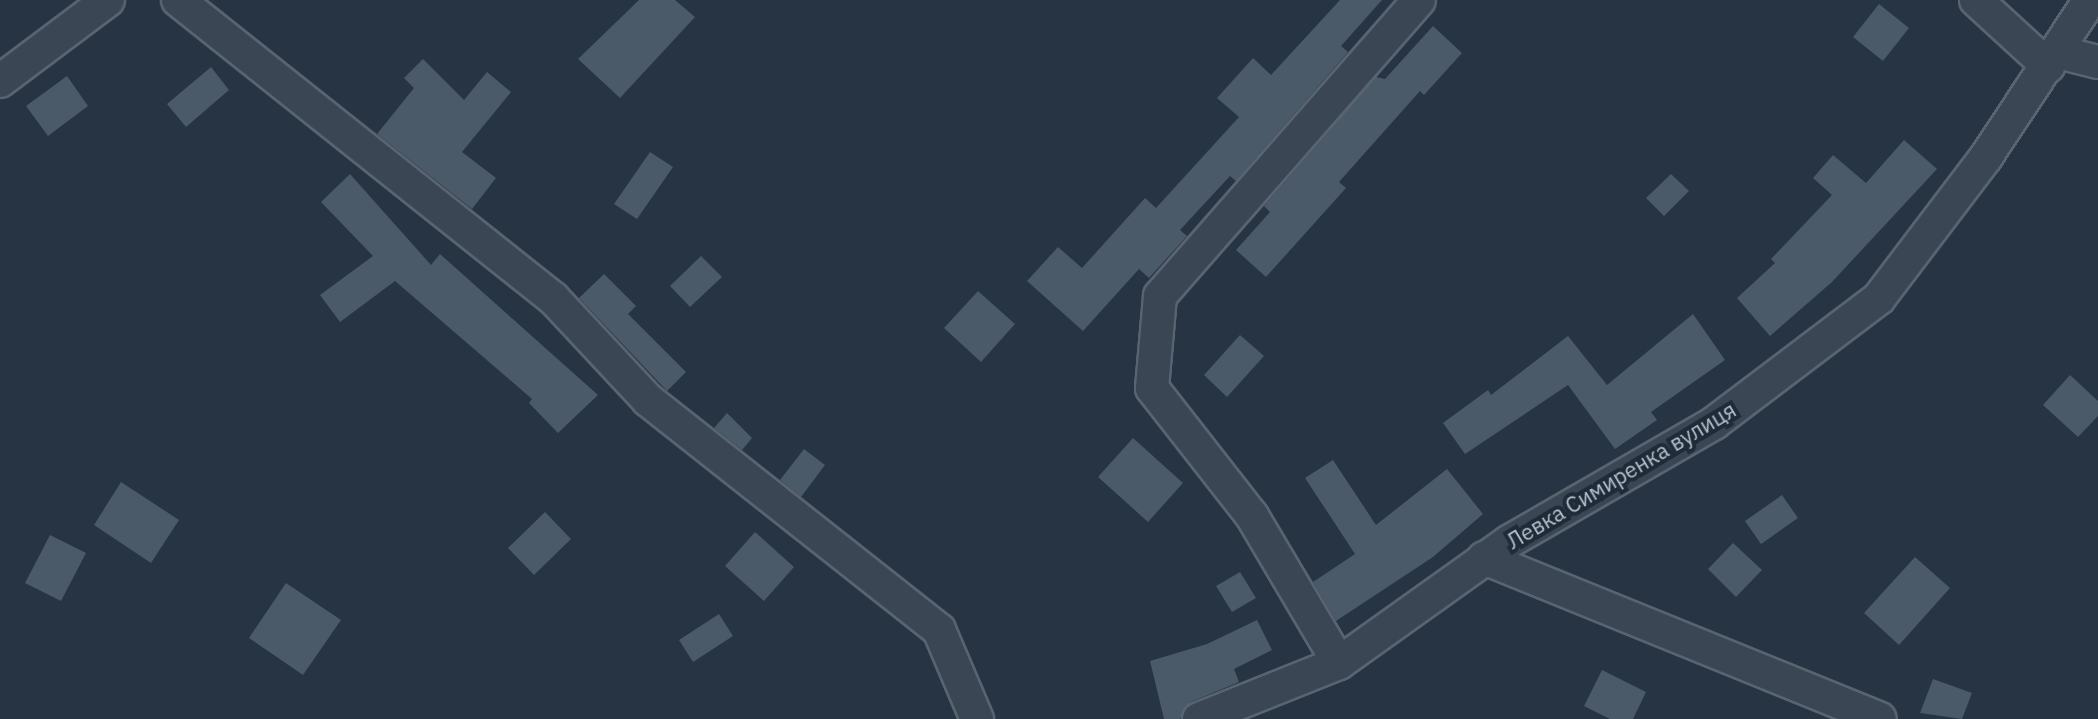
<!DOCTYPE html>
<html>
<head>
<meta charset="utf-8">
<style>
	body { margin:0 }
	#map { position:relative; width:2098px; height:719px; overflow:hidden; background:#263443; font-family:"IBM Plex Sans",sans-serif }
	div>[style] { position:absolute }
	.building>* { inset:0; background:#4a5a69 }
	.roads { filter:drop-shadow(2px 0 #596470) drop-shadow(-2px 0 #596470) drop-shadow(0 2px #596470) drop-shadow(0 -2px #596470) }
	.minor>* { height:32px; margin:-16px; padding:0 16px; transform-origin:16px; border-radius:16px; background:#3a4653 }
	span { translate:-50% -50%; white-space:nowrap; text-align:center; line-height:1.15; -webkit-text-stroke:8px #1f2b38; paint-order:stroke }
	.street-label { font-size:22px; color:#b8c1cc }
</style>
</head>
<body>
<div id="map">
	<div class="building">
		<div style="clip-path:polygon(639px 0,675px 0,695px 17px,620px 98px,578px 59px)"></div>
		<div style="clip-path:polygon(1340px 0,1382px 0,1341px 46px,1348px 52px,1236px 181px,1230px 176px,1180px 230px,1187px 236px,1149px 278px,1139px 269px,1083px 331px,1027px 281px,1058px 247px,1082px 268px,1145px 198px,1156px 208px,1239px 117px,1217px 98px,1253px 58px,1271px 75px)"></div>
		<div style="clip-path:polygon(1879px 4px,1909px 28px,1883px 61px,1853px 37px)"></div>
		<div style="clip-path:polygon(1433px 26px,1462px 53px,1424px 95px,1420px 91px,1339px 182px,1346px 188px,1266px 277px,1236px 250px,1270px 212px,1264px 206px,1376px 77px,1385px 79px)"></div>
		<div style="clip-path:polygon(423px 59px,464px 100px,487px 72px,511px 92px,462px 152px,496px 178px,472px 209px,377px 134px,414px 88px,404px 78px)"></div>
		<div style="clip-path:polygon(211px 67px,229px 90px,186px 127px,167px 104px)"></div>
		<div style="clip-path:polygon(67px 76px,88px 106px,48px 136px,26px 106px)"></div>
		<div style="clip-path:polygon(1904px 140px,1937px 169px,1832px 282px,1770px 336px,1737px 298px,1775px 263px,1771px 259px,1832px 195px,1813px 178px,1833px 155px,1866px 183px)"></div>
		<div style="clip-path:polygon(650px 152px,673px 167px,637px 219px,614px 204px)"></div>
		<div style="clip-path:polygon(350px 174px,431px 265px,440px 254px,598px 395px,558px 433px,529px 403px,532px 399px,395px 281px,340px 322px,320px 295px,373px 256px,321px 202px)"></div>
		<div style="clip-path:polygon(1671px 174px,1689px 191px,1664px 216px,1646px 198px)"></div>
		<div style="clip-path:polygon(701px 256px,722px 277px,690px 307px,670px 286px)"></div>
		<div style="clip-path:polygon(604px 274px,636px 306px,628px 314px,686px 372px,667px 391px,579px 298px)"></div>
		<div style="clip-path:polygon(978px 291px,1015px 324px,981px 362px,944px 328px)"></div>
		<div style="clip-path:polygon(1693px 314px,1725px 360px,1651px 412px,1657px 420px,1615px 449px,1568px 385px,1465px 454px,1443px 423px,1488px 390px,1491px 395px,1568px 336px,1607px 385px)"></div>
		<div style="clip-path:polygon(1240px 335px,1264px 356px,1227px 397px,1204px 375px)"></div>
		<div style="clip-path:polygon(2070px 375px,2098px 401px,2098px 416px,2078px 437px,2043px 405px)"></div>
		<div style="clip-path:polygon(727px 413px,752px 438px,742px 450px,714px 428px)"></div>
		<div style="clip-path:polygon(1133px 438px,1183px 483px,1148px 522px,1098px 477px)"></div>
		<div style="clip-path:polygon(804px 449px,825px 465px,801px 497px,780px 480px)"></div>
		<div style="clip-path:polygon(1333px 460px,1376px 525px,1447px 469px,1483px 514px,1433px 557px,1336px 621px,1313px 582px,1355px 554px,1305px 478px)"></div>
		<div style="clip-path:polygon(121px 482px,179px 520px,151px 563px,94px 525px)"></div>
		<div style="clip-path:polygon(1782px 495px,1798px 518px,1761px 544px,1745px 521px)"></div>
		<div style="clip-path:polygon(545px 512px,571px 539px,534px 575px,508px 548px)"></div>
		<div style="clip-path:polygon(755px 532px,794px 567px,764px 601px,725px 566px)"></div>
		<div style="clip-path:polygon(50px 535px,86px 553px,61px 601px,25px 583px)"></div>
		<div style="clip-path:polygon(1733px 543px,1762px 570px,1736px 597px,1708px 569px)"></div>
		<div style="clip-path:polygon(1915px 557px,1950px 588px,1899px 645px,1864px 613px)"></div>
		<div style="clip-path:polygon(1240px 572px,1256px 598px,1232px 612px,1216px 586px)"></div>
		<div style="clip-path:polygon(286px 583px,341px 620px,303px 675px,249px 638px)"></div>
		<div style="clip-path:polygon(719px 614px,733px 636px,693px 662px,679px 640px)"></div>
		<div style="clip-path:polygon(1257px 620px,1272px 650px,1234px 669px,1239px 682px,1191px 702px,1180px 719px,1164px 719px,1150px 661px,1207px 644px)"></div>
		<div style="clip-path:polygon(1602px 670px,1646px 692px,1633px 719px,1610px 719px,1584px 706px)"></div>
		<div style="clip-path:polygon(1933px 679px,1972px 693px,1962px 719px,1920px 713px)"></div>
	</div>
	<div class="roads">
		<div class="minor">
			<div style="left:178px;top:0;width:479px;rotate:38.5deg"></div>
			<div style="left:553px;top:298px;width:139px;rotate:47deg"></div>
			<div style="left:648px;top:400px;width:371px;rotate:38.3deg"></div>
			<div style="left:939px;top:630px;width:97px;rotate:66.9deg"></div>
			<div style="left:1976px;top:0;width:98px;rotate:42.5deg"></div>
			<div style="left:2058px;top:52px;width:41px;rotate:14deg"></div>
			<div style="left:0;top:81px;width:135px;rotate:-36.9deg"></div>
			<div style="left:1484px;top:558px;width:427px;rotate:22.1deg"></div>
			<div style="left:1339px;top:663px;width:171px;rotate:-120.6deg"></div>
			<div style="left:1252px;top:516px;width:162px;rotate:-128deg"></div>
			<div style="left:1152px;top:388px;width:92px;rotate:-85deg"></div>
			<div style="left:1160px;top:296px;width:393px;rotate:-48.8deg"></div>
			<div style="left:1199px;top:719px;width:151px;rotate:-21.8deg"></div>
			<div style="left:1339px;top:663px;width:210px;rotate:-35.5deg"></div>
			<div style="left:1510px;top:541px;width:236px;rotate:-30deg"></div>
			<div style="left:1714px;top:423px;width:207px;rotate:-37.1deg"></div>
			<div style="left:1879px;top:298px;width:177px;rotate:-52.8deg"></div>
			<div style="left:1986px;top:157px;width:188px;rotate:-56.5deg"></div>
		</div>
	</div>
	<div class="street-label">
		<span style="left:1621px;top:475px;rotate:-31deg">Левка Симиренка вулиця</span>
	</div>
</div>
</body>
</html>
